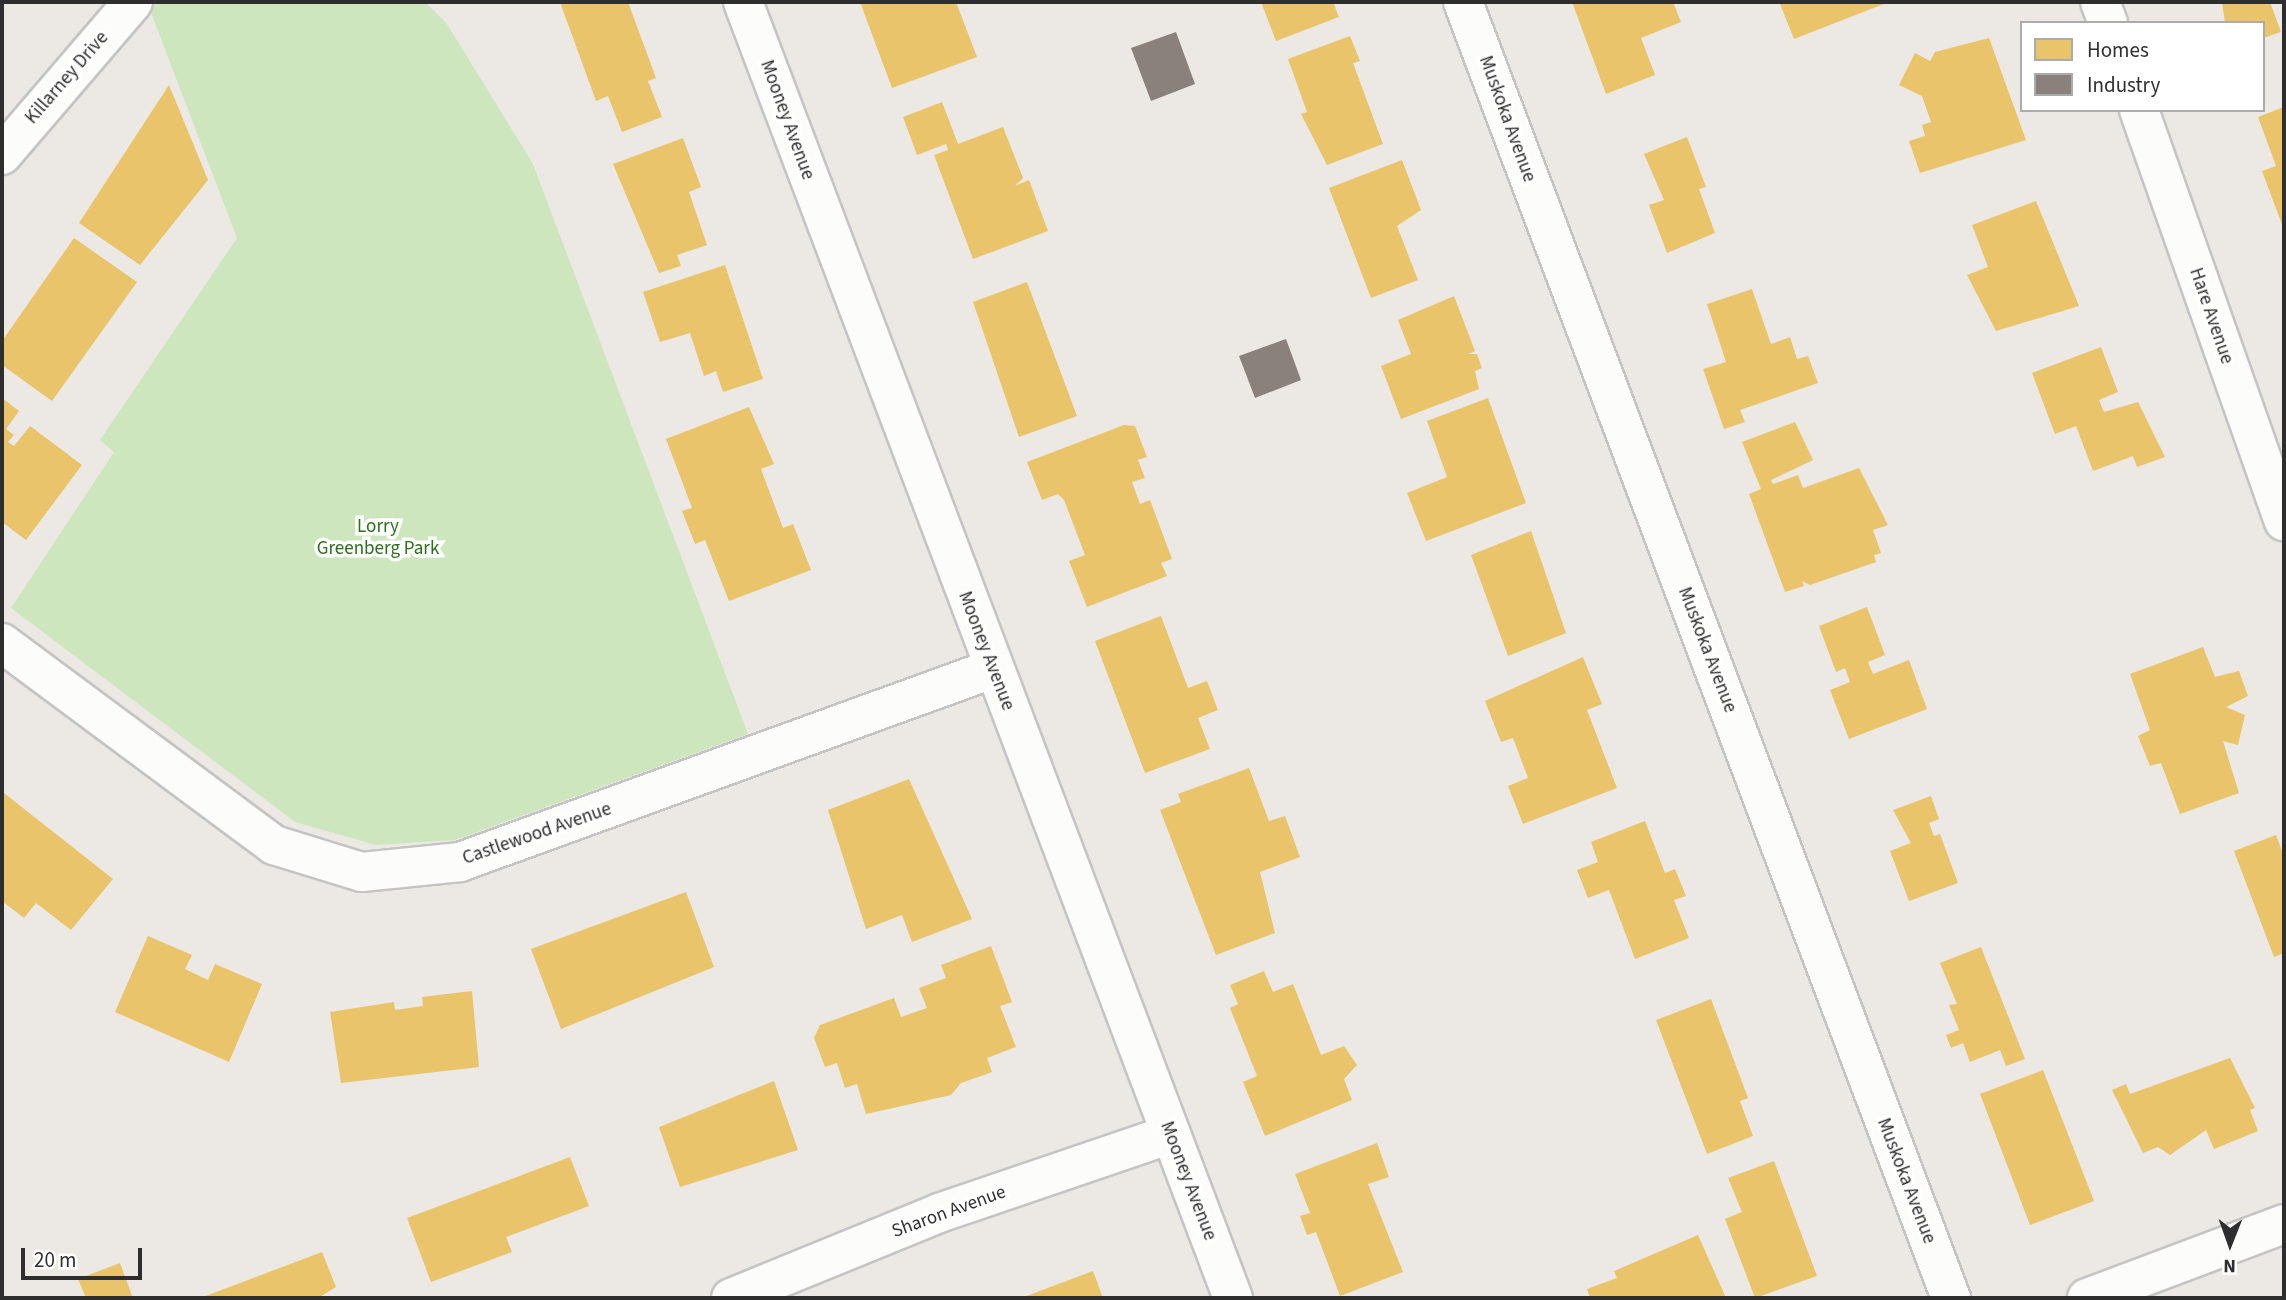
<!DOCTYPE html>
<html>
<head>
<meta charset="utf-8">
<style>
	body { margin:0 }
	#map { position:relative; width:2286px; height:1300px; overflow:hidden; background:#ece8e4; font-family:"Source Sans 3",sans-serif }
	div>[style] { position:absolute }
	.green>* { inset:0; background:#cee6be }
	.homes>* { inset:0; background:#e9c46a }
	.industry>* { inset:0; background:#8a817c }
	.roads { filter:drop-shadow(2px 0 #c5c4c5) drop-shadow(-2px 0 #c5c4c5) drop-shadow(0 2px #c5c4c5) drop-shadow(0 -2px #c5c4c5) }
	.minor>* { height:38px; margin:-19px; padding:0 19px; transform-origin:19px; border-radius:19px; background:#fcfcfb }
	span { translate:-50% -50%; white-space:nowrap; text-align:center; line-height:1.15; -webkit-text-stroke:7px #fff; paint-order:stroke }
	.street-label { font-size:19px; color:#2e2e2e }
	.park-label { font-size:19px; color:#2c6e1b }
	.frame { position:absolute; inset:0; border:4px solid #2e2e2e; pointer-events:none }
	.legend { position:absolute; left:2020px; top:21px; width:245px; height:91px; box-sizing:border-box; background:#fff; border:2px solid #ababab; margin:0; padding:9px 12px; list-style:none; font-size:21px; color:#2e2e2e }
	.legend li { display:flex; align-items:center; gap:14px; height:35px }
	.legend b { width:35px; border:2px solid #ababab }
	.north { position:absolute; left:2195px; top:1209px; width:70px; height:70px; -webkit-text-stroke:5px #fff; paint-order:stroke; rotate:181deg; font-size:19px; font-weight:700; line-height:28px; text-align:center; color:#2e2e2e }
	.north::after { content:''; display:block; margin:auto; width:24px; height:32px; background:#2e2e2e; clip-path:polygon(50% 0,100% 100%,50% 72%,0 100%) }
	.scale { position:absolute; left:21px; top:1248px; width:121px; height:32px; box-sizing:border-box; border:4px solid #2e2e2e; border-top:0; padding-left:9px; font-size:21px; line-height:24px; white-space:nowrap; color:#2e2e2e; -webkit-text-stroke:5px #fff; paint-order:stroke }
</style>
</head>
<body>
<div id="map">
	<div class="green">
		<div style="clip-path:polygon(158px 2px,425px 2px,447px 24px,533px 164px,748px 734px,455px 840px,376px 845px,295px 822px,11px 608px,114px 452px,100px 440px,237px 238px,150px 10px)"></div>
	</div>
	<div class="homes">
		<div style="clip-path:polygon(560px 2px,628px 2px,656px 78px,648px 81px,662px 117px,622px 132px,608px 96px,596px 101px)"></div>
		<div style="clip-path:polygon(860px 2px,956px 2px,977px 57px,892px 88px)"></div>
		<div style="clip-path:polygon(1261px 2px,1333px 2px,1339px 17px,1276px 41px)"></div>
		<div style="clip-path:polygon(1572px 2px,1673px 2px,1681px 22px,1641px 38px,1655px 75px,1606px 94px)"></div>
		<div style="clip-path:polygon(1786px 2px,1889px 2px,1794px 39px,1780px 4px)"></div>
		<div style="clip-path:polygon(2222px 2px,2270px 2px,2281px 32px,2263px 38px,2263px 23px,2225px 23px)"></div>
		<div style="clip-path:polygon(1350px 36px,1360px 61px,1353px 63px,1383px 144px,1327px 165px,1301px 114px,1307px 112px,1288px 59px)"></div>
		<div style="clip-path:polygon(1989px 38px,2026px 140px,1920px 173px,1909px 141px,1925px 136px,1922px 125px,1931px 122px,1922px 96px,1899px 85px,1915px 53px,1930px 61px,1935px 52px)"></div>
		<div style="clip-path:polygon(169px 85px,208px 180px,140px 265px,79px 223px)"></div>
		<div style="clip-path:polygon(942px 102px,958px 144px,1003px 127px,1023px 178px,1015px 186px,1029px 180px,1048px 231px,973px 259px,934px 155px,948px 150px,946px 144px,917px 155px,903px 117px)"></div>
		<div style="clip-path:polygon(2284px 107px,2284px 230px,2262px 171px,2276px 166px,2258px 117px)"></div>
		<div style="clip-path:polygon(1687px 137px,1706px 187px,1699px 189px,1715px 233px,1667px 253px,1649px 205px,1664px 200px,1644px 154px)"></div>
		<div style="clip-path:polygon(683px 138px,701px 187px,689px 192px,707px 245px,677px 255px,681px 266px,659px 273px,613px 164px)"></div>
		<div style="clip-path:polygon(1402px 160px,1421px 210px,1397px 226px,1418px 280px,1371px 298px,1329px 188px)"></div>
		<div style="clip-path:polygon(2036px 201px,2079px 306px,1996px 331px,1967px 275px,1988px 267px,1972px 225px)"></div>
		<div style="clip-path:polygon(74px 238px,137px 282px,52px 401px,2px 365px,2px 341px)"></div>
		<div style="clip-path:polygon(725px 265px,763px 379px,723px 392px,716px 371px,704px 376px,690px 333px,660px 342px,643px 292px)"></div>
		<div style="clip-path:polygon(1027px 282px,1077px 416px,1019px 437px,973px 302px)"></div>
		<div style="clip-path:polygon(1752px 289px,1771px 344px,1790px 337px,1797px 359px,1808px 356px,1818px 383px,1740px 410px,1745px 422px,1724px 429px,1703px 369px,1726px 362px,1707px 304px)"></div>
		<div style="clip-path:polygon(1454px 296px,1475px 351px,1468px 354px,1477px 354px,1482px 368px,1475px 371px,1479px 389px,1401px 419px,1381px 366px,1411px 354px,1398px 320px)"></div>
		<div style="clip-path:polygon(2101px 347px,2118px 392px,2099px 400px,2104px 412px,2138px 402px,2165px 457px,2137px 467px,2133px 456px,2093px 471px,2076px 426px,2055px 434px,2032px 373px)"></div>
		<div style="clip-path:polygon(2px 398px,19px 411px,6px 429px,14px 435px,8px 442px,14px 446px,30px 426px,82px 465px,26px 540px,2px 522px)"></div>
		<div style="clip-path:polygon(1488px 398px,1526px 503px,1426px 541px,1407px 493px,1447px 477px,1427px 421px)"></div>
		<div style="clip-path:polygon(749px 407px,774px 464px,761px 469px,783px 528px,793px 524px,811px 570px,729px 601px,705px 540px,695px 544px,682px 511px,692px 508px,666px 439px)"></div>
		<div style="clip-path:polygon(1795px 422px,1813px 460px,1771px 480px,1773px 484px,1798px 475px,1803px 488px,1859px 468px,1888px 525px,1873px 530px,1881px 553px,1874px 555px,1876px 562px,1810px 585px,1802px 581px,1804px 586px,1785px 592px,1749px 494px,1761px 489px,1742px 442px)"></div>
		<div style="clip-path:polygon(1124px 425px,1135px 426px,1147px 457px,1138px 460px,1145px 478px,1132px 482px,1140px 504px,1150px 500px,1172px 559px,1161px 563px,1167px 576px,1087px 607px,1069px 561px,1085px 555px,1064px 500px,1058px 494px,1042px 500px,1027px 462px)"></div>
		<div style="clip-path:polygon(1531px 531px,1566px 633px,1508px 656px,1471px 555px)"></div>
		<div style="clip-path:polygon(1867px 607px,1885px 655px,1868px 662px,1873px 674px,1909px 660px,1927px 709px,1849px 739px,1830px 690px,1850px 682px,1845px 668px,1836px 672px,1819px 626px)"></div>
		<div style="clip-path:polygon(1161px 616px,1188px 688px,1207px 681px,1218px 710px,1198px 718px,1210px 749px,1145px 773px,1095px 641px)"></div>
		<div style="clip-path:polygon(2203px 647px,2215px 677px,2239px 671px,2248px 696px,2226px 707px,2245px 715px,2238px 745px,2223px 741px,2239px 793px,2180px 814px,2161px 763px,2150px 766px,2138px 736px,2150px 730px,2130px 674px)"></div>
		<div style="clip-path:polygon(1583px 657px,1602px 704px,1587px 710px,1617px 788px,1523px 824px,1508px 786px,1528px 778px,1513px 738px,1501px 742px,1485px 701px)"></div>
		<div style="clip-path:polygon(1249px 768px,1269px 821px,1285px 816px,1300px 857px,1260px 872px,1275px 933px,1216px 955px,1160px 810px,1181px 802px,1178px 794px)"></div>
		<div style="clip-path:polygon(909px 779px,972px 919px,912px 942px,902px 915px,866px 929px,828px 810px)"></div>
		<div style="clip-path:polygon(4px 793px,113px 879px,71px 930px,36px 903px,24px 918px,2px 901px)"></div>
		<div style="clip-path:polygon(1931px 796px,1939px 819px,1929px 823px,1934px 836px,1940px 834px,1958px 883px,1909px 901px,1890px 851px,1911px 843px,1893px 810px)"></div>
		<div style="clip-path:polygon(1645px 821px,1665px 873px,1675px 869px,1686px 896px,1674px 900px,1689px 938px,1635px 959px,1609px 890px,1588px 898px,1577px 870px,1598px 862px,1591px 842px)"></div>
		<div style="clip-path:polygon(2276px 835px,2284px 856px,2284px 953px,2274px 957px,2234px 851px)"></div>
		<div style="clip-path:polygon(686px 892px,714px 967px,561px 1029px,531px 949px)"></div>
		<div style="clip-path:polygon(148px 936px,192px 955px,185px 969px,208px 980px,215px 964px,262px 984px,229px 1062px,115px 1012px)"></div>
		<div style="clip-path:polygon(991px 946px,1012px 1002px,1000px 1006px,1016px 1047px,987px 1058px,992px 1072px,961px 1083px,951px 1095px,866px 1114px,857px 1084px,845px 1088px,837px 1063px,825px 1067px,814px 1038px,820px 1025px,894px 998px,901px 1017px,927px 1008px,919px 988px,946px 978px,941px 965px)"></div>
		<div style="clip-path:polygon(1981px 947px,2025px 1059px,2006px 1066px,2000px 1050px,1970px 1062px,1963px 1043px,1951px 1048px,1946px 1035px,1959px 1030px,1949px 1005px,1957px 1004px,1940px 963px)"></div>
		<div style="clip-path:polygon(1264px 971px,1273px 992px,1293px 984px,1321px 1055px,1344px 1046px,1357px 1065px,1344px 1079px,1352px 1100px,1265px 1136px,1243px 1082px,1257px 1076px,1230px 1008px,1238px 1004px,1230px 985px)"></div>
		<div style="clip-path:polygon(472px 991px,479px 1067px,341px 1083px,330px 1012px,394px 1002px,395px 1010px,423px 1006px,422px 997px)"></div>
		<div style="clip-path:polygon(1711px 999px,1748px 1098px,1740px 1101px,1753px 1136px,1707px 1154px,1656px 1020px)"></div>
		<div style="clip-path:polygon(2230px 1058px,2255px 1108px,2250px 1110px,2258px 1131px,2214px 1149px,2206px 1130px,2170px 1155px,2158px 1147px,2143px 1153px,2112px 1090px,2126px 1084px,2130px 1094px)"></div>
		<div style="clip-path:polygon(2043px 1070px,2094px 1201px,2030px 1225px,1980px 1094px)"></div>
		<div style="clip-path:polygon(774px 1081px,798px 1150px,680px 1187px,659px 1127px)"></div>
		<div style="clip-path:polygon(1377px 1143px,1389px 1177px,1368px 1184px,1403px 1272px,1340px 1296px,1316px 1232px,1307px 1235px,1300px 1216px,1310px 1213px,1295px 1174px)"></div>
		<div style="clip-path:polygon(570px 1157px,589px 1206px,506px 1237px,512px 1252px,431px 1282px,407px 1218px)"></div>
		<div style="clip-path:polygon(1774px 1161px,1817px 1276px,1755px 1298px,1725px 1219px,1742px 1212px,1728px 1178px)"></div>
		<div style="clip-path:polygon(1698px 1235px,1726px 1298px,1590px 1298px,1587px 1289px,1617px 1278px,1614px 1271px)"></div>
		<div style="clip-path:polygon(322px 1252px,336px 1287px,318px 1298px,200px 1298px)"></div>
		<div style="clip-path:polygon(120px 1263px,133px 1298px,86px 1298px,78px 1279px)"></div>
		<div style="clip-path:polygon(1093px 1271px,1103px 1298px,1021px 1298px)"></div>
	</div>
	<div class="industry">
		<div style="clip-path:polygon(1176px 32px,1195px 84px,1151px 101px,1131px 48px)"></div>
		<div style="clip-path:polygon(1286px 339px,1301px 380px,1255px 398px,1239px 356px)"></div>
	</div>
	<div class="roads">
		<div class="minor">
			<div style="left:743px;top:2px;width:1386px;rotate:69.29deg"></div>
			<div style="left:1463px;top:2px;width:1385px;rotate:69.37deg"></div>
			<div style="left:2100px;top:2px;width:22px;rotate:69deg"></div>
			<div style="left:2139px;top:110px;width:436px;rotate:70.6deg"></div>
			<div style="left:2px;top:155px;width:201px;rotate:-49.4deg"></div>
			<div style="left:2px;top:643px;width:339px;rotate:36.6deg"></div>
			<div style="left:274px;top:845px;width:92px;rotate:17.1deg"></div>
			<div style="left:362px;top:872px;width:99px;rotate:-5.8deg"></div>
			<div style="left:460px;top:862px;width:566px;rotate:-19.94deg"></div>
			<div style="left:731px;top:1298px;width:225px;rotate:-22.2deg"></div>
			<div style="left:939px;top:1213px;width:245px;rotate:-18.8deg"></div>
			<div style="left:2087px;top:1298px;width:210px;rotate:-20.6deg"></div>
		</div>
	</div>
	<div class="street-label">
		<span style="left:67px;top:78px;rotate:-49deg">Killarney Drive</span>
		<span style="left:1507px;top:119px;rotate:70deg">Muskoka Avenue</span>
		<span style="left:787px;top:120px;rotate:70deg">Mooney Avenue</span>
		<span style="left:2211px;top:316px;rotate:71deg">Hare Avenue</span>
		<span style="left:1707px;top:650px;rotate:69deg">Muskoka Avenue</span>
		<span style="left:986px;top:651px;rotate:69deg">Mooney Avenue</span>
		<span style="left:537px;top:834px;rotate:-19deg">Castlewood Avenue</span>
		<span style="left:1188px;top:1181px;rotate:69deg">Mooney Avenue</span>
		<span style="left:1906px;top:1181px;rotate:69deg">Muskoka Avenue</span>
		<span style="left:949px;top:1212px;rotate:-20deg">Sharon Avenue</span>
	</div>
	<div class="park-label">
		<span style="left:378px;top:538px">Lorry<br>Greenberg Park</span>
	</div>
	<div class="frame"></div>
	<ul class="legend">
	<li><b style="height:19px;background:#e9c46a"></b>Homes</li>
	<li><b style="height:19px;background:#8a817c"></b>Industry</li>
	</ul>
	<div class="north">N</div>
	<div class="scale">20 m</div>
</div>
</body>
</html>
